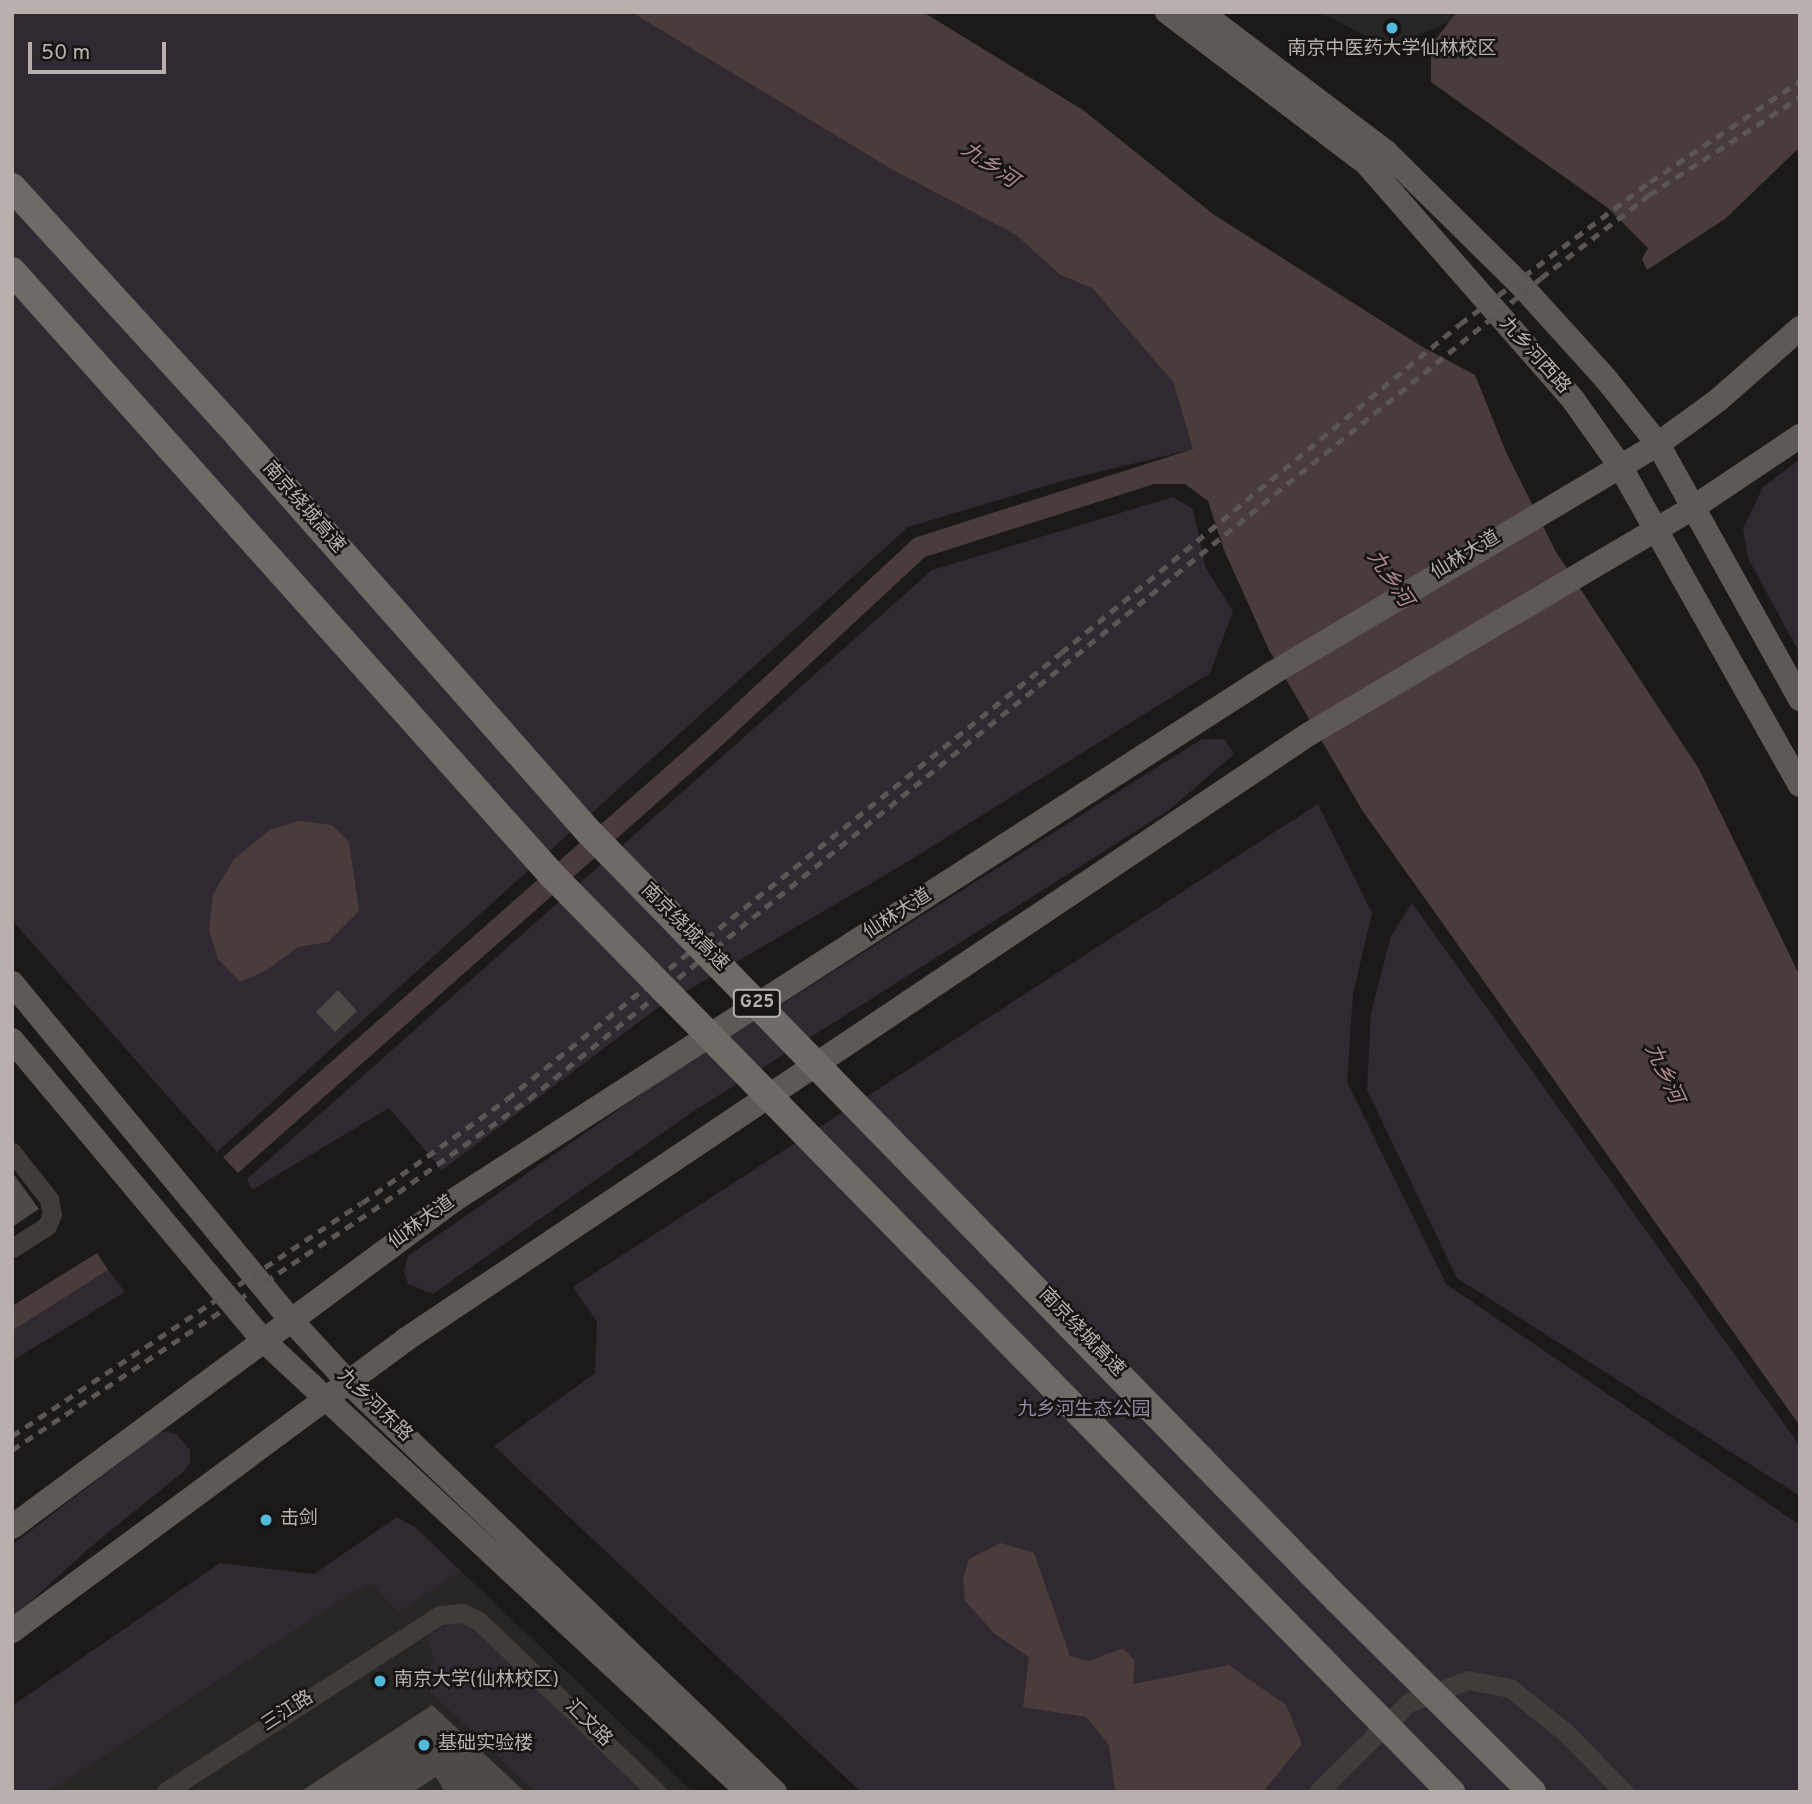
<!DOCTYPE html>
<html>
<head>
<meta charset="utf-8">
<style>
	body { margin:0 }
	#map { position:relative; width:1812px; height:1804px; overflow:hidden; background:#1b1a19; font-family:Overpass,"Noto Sans SC",sans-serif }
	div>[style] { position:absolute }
	.built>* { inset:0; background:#272625 }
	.green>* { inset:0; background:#302931 }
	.water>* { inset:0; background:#4a3c3b }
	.building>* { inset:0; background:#4d4a48 }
	.minor>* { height:19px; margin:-9.5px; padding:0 9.5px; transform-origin:9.5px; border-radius:9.5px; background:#3f3c3a }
	.major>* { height:24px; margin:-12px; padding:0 12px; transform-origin:12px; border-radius:12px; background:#5e5957 }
	.rail>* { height:5px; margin-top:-2.5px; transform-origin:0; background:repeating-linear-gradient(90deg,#5a5654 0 9px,transparent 0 16px) }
	.highway-bridge>* { height:28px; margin:-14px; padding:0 14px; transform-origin:14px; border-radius:14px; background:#706a67 }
	.dots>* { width:19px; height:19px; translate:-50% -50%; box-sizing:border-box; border:4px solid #161514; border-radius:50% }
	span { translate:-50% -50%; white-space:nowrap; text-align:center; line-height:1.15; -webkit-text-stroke:5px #161514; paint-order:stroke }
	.shield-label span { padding:2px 5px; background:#161514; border:2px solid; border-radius:5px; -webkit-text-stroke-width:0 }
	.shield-label { font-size:18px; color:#b9b0ad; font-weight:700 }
	.poi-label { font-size:19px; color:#b9b0ad }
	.left { translate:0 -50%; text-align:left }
	.street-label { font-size:19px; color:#b9b0ad }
	.park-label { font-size:19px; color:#9786a1 }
	.water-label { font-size:21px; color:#af8a89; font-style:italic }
	.frame { position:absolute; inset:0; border:14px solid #b9b0ad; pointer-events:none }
	.scale { position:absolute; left:28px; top:42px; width:138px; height:32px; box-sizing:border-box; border:4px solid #b9b0ad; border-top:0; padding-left:9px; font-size:21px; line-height:24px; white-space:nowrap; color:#b9b0ad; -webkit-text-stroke:5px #161514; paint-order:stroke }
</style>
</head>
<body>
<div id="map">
	<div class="built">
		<div style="clip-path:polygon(1320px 12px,1472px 12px,1388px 48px)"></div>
		<div style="clip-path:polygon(415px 1527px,693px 1792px,17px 1792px)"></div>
	</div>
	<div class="green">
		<div style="clip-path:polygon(12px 12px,631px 12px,891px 169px,1016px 235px,1060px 275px,1092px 288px,1173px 382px,1193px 449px,1062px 481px,908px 527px,217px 1152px,12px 920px)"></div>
		<div style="clip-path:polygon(1800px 459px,1800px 654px,1748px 558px,1743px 529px,1763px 487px)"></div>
		<div style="clip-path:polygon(1173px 497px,1193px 509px,1206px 569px,1233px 611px,1210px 673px,904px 864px,659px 1007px,442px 1170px,389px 1108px,252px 1190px,247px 1179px,932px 570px)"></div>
		<div style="clip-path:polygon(1202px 739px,1224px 739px,1234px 754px,1169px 810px,691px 1113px,433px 1294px,408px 1284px,404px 1271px,408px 1256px,666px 1077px)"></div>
		<div style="clip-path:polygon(1318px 804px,1372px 913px,1353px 994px,1347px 1082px,1446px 1284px,1800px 1525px,1800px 1792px,861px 1792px,494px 1446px,595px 1373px,597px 1322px,573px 1287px)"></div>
		<div style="clip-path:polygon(1412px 903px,1800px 1446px,1800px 1496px,1457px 1278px,1367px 1090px,1371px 1013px,1391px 936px)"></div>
		<div style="clip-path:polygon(108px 1270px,125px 1292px,12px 1361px,12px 1331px)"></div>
		<div style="clip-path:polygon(167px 1431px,177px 1435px,190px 1450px,190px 1463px,183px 1472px,94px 1544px,12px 1618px,12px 1545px,157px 1434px)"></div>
		<div style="clip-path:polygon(397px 1517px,415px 1527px,460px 1571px,398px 1612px,372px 1584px,351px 1593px,48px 1792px,12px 1792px,12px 1706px,220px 1563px,314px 1574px)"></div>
		<div style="clip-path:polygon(466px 1623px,481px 1635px,644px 1792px,535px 1792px,419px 1681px,434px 1662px,427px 1635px,449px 1624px)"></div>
	</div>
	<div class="water">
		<div style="clip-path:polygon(631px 12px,923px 12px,1083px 110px,1213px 214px,1421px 346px,1475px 375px,1506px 452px,1556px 552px,1699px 769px,1800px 976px,1800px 1426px,1362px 810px,1269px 650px,1224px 550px,1208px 501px,1185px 484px,1154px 484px,925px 557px,718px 749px,238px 1173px,223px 1157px,708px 730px,914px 538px,1193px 449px,1173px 382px,1092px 288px,1060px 275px,1016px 235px,891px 169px)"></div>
		<div style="clip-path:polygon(1457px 12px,1800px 12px,1800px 147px,1725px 219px,1647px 270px,1642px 259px,1648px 248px,1608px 208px,1431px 82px,1431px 45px)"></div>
		<div style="clip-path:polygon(298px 821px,332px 825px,349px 842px,359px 911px,328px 942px,298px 947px,267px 970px,240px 982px,218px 959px,209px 930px,213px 894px,234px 859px,270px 830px)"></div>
		<div style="clip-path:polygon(97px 1253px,108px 1270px,12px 1331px,12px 1306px)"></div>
		<div style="clip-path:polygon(1001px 1543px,1034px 1553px,1070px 1656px,1089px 1661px,1123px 1648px,1135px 1661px,1133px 1684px,1229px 1665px,1286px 1705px,1302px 1744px,1263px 1792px,1115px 1792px,1109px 1745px,1086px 1717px,1023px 1707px,1029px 1657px,995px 1634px,965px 1601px,963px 1579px,969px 1559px)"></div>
	</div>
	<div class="building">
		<div style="clip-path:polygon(338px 990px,357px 1011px,335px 1032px,316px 1012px)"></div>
		<div style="clip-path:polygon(12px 1172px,39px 1209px,12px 1227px)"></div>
		<div style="clip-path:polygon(432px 1705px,525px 1792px,445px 1792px,436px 1777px,413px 1792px,300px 1792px)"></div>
	</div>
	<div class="minor">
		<div style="left:12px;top:1152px;width:60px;rotate:51.8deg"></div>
		<div style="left:49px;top:1199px;width:15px;rotate:79deg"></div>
		<div style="left:52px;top:1214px;width:13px;rotate:113deg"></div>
		<div style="left:47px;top:1226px;width:41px;rotate:147.8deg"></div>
		<div style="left:165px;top:1792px;width:327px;rotate:-32.8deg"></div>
		<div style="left:440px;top:1615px;width:23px;rotate:-5deg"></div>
		<div style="left:463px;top:1613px;width:18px;rotate:27deg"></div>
		<div style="left:479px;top:1621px;width:247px;rotate:43.9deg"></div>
		<div style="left:1318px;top:1792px;width:127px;rotate:-44.7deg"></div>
		<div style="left:1408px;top:1703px;width:64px;rotate:-21deg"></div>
		<div style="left:1468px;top:1680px;width:43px;rotate:10.8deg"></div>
		<div style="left:1510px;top:1688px;width:70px;rotate:38.7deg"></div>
		<div style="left:1565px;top:1732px;width:84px;rotate:45.5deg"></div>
	</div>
	<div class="major">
		<div style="left:1167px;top:12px;width:250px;rotate:37.2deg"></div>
		<div style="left:1366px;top:163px;width:316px;rotate:48.8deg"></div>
		<div style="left:1574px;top:401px;width:80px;rotate:54.7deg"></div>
		<div style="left:1620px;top:466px;width:366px;rotate:60.6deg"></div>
		<div style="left:1201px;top:12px;width:232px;rotate:37.1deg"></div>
		<div style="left:1386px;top:152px;width:188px;rotate:44.6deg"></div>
		<div style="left:1520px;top:284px;width:128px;rotate:47.8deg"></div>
		<div style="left:1606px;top:379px;width:83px;rotate:51.3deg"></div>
		<div style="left:1658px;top:444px;width:292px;rotate:60.9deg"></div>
		<div style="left:12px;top:983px;width:438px;rotate:50.4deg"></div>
		<div style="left:291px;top:1320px;width:83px;rotate:47.4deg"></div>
		<div style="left:347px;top:1381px;width:593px;rotate:43.84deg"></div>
		<div style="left:12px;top:1040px;width:393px;rotate:50.1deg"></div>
		<div style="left:264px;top:1341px;width:662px;rotate:42.98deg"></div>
		<div style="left:12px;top:1527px;width:550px;rotate:-36.49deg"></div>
		<div style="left:454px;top:1200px;width:972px;rotate:-32.77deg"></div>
		<div style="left:1271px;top:674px;width:450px;rotate:-30.7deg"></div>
		<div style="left:1658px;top:444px;width:73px;rotate:-36.1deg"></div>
		<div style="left:1717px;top:401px;width:111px;rotate:-41.3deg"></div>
		<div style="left:12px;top:1631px;width:489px;rotate:-36.5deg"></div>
		<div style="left:405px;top:1340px;width:1088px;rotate:-33.84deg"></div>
		<div style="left:1309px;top:734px;width:447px;rotate:-30.5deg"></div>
		<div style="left:1694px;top:507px;width:128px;rotate:-33.8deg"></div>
	</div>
	<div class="rail">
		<div style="left:12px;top:1436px;width:420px;rotate:-33.7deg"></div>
		<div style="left:362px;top:1203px;width:178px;rotate:-35.6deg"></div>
		<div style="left:507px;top:1099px;width:711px;rotate:-38.84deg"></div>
		<div style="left:1061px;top:653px;width:517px;rotate:-39.51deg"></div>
		<div style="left:1460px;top:324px;width:237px;rotate:-36.8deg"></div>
		<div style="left:1650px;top:182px;width:181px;rotate:-34deg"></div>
		<div style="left:12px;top:1450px;width:432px;rotate:-33.6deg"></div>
		<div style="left:372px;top:1211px;width:193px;rotate:-35.5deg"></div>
		<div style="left:529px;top:1099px;width:1303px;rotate:-39.05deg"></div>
		<div style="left:1541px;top:278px;width:136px;rotate:-37.5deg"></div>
		<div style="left:1649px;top:195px;width:180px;rotate:-33deg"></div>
	</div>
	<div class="highway-bridge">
		<div style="left:12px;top:187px;width:337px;rotate:47.6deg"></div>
		<div style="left:239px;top:436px;width:527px;rotate:48.54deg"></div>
		<div style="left:588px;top:831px;width:1074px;rotate:45.72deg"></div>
		<div style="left:1338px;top:1600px;width:273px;rotate:44.7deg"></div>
		<div style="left:12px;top:271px;width:809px;rotate:48.21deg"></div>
		<div style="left:551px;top:874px;width:1286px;rotate:45.57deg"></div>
	</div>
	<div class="dots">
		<div style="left:1392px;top:28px;background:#50bbdc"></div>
		<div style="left:266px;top:1520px;background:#50bbdc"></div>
		<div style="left:380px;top:1681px;background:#50bbdc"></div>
		<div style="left:424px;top:1745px;background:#50bbdc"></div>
	</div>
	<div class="shield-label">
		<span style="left:757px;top:1003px">G25</span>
	</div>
	<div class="poi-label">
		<span style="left:1392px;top:50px">南京中医药大学仙林校区</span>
		<span class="left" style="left:280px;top:1520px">击剑</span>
		<span class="left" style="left:394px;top:1681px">南京大学(仙林校区)</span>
		<span class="left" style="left:438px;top:1745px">基础实验楼</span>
	</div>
	<div class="street-label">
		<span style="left:1534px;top:356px;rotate:48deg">九乡河西路</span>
		<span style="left:303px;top:508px;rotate:49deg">南京绕城高速</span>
		<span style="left:1466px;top:556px;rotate:-31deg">仙林大道</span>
		<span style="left:898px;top:915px;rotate:-33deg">仙林大道</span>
		<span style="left:684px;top:928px;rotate:45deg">南京绕城高速</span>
		<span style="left:422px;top:1223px;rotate:-36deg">仙林大道</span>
		<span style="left:1081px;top:1333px;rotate:46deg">南京绕城高速</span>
		<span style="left:374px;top:1406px;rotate:44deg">九乡河东路</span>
		<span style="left:288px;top:1712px;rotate:-33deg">三江路</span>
		<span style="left:588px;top:1724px;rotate:45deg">汇文路</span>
	</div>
	<div class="park-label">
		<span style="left:1084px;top:1411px">九乡河生态公园</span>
	</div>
	<div class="water-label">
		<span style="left:989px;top:166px;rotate:35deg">九乡河</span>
		<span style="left:1389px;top:579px;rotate:56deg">九乡河</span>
		<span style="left:1663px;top:1074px;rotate:65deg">九乡河</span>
	</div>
	<div class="frame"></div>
	<div class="scale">50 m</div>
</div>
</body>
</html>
